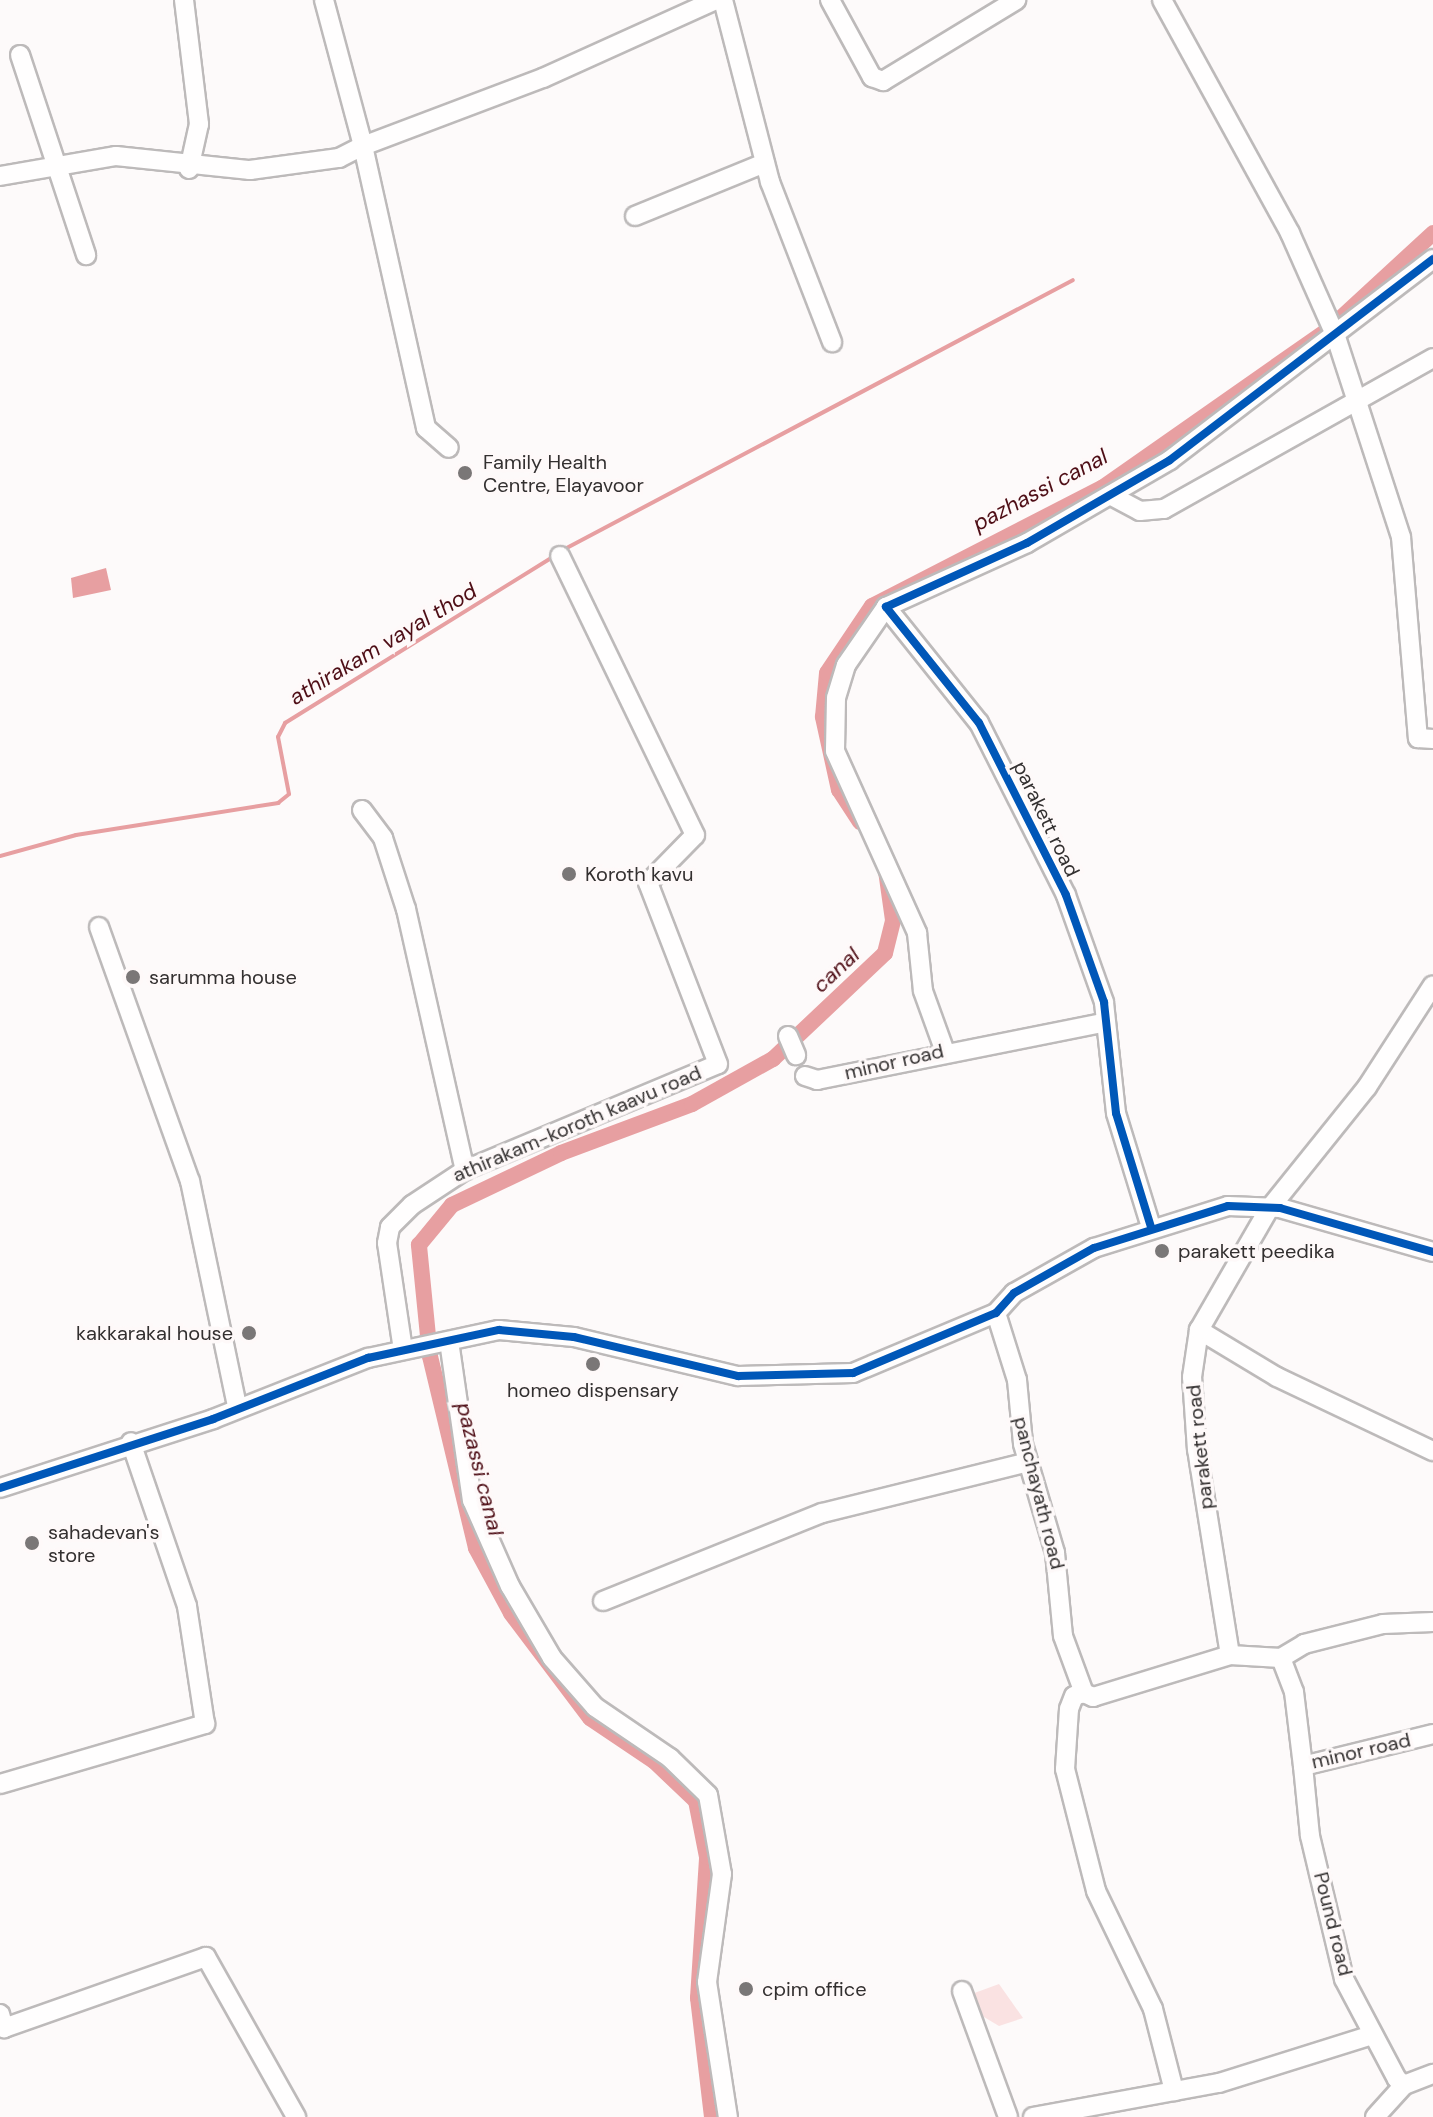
<!DOCTYPE html>
<html>
<head>
<meta charset="utf-8">
<style>
	body { margin:0 }
	#map { position:relative; width:1433px; height:2117px; overflow:hidden; background:#fdfafa; font-family:"DM Sans",sans-serif }
	div>[style] { position:absolute }
	.green>* { inset:0; background:#fae2e2 }
	.water>* { inset:0; background:#e79fa1 }
	.stream>* { height:4px; margin:-2px; padding:0 2px; transform-origin:2px; border-radius:2px; background:#e79fa1 }
	.canal>* { height:16px; margin:-8px; padding:0 8px; transform-origin:8px; border-radius:8px; background:#e79fa1 }
	.roads { filter:drop-shadow(2px 0 #bdbaba) drop-shadow(-2px 0 #bdbaba) drop-shadow(0 2px #bdbaba) drop-shadow(0 -2px #bdbaba) }
	.minor>* { height:18px; margin:-9px; padding:0 9px; transform-origin:9px; border-radius:9px; background:#fffefe }
	.cycleway>* { height:8px; margin:-4px; padding:0 4px; transform-origin:4px; border-radius:4px; background:#0057b8 }
	.dots>* { width:22px; height:22px; translate:-50% -50%; box-sizing:border-box; border:4px solid #fef9f9; border-radius:50% }
	span { translate:-50% -50%; white-space:nowrap; text-align:center; line-height:1.15; -webkit-text-stroke:7px #fef9f9; paint-order:stroke }
	.poi-label { font-size:20px; color:#333030 }
	.left { translate:0 -50%; text-align:left }
	.right { translate:-100% -50%; text-align:right }
	.street-label { font-size:20px; color:#333030 }
	.water-label { font-size:22px; color:#4e0e16; font-style:italic }
</style>
</head>
<body>
<div id="map">
	<div class="green">
		<div style="clip-path:polygon(999px 1984px,1023px 2018px,999px 2026px,969px 2008px,969px 1995px)"></div>
	</div>
	<div class="water">
		<div style="clip-path:polygon(106px 568px,111px 590px,73px 598px,71px 578px)"></div>
	</div>
	<div class="stream">
		<div style="left:561px;top:551px;width:579px;rotate:-27.89deg"></div>
		<div style="left:0;top:856px;width:79px;rotate:-15.4deg"></div>
		<div style="left:76px;top:835px;width:205px;rotate:-9deg"></div>
		<div style="left:278px;top:803px;width:14px;rotate:-39deg"></div>
		<div style="left:289px;top:794px;width:58px;rotate:-100.9deg"></div>
		<div style="left:278px;top:737px;width:16px;rotate:-63deg"></div>
		<div style="left:285px;top:723px;width:317px;rotate:-31.8deg"></div>
	</div>
	<div class="canal">
		<div style="left:860px;top:822px;width:38px;rotate:-123deg"></div>
		<div style="left:839px;top:790px;width:75px;rotate:-102.4deg"></div>
		<div style="left:823px;top:717px;width:44px;rotate:-84.8deg"></div>
		<div style="left:827px;top:673px;width:81px;rotate:-56.1deg"></div>
		<div style="left:872px;top:606px;width:259px;rotate:-27.2deg"></div>
		<div style="left:1102px;top:488px;width:276px;rotate:-35deg"></div>
		<div style="left:1328px;top:330px;width:143px;rotate:-42.7deg"></div>
		<div style="left:712px;top:2117px;width:120px;rotate:-96.7deg"></div>
		<div style="left:698px;top:1998px;width:141px;rotate:-86.3deg"></div>
		<div style="left:707px;top:1857px;width:57px;rotate:-101.1deg"></div>
		<div style="left:696px;top:1801px;width:58px;rotate:-136.4deg"></div>
		<div style="left:654px;top:1761px;width:77px;rotate:-146.1deg"></div>
		<div style="left:590px;top:1718px;width:131px;rotate:-127deg"></div>
		<div style="left:511px;top:1613px;width:74px;rotate:-118.3deg"></div>
		<div style="left:476px;top:1548px;width:197px;rotate:-103.5deg"></div>
		<div style="left:430px;top:1356px;width:112px;rotate:-95.7deg"></div>
		<div style="left:419px;top:1245px;width:52px;rotate:-50.5deg"></div>
		<div style="left:452px;top:1205px;width:121px;rotate:-25.5deg"></div>
		<div style="left:561px;top:1153px;width:140px;rotate:-20.5deg"></div>
		<div style="left:692px;top:1104px;width:93px;rotate:-29.1deg"></div>
		<div style="left:773px;top:1059px;width:154px;rotate:-43.4deg"></div>
		<div style="left:885px;top:953px;width:34px;rotate:-76deg"></div>
		<div style="left:893px;top:920px;width:49px;rotate:-98.1deg"></div>
	</div>
	<div class="roads">
		<div class="minor">
			<div style="left:184px;top:0;width:125px;rotate:83.1deg"></div>
			<div style="left:199px;top:124px;width:46px;rotate:102.5deg"></div>
			<div style="left:324px;top:0;width:151px;rotate:75deg"></div>
			<div style="left:363px;top:146px;width:192px;rotate:-20.7deg"></div>
			<div style="left:543px;top:78px;width:190px;rotate:-24.3deg"></div>
			<div style="left:723px;top:0;width:188px;rotate:75.5deg"></div>
			<div style="left:770px;top:182px;width:172px;rotate:68.8deg"></div>
			<div style="left:830px;top:0;width:88px;rotate:61.4deg"></div>
			<div style="left:872px;top:77px;width:12px;rotate:20deg"></div>
			<div style="left:883px;top:81px;width:156px;rotate:-31.3deg"></div>
			<div style="left:1162px;top:0;width:266px;rotate:61.2deg"></div>
			<div style="left:1290px;top:233px;width:114px;rotate:66.1deg"></div>
			<div style="left:1336px;top:337px;width:210px;rotate:72deg"></div>
			<div style="left:1401px;top:537px;width:202px;rotate:85.2deg"></div>
			<div style="left:1418px;top:738px;width:15px;rotate:4deg"></div>
			<div style="left:20px;top:55px;width:211px;rotate:71.7deg"></div>
			<div style="left:0;top:176px;width:118px;rotate:-9.8deg"></div>
			<div style="left:116px;top:156px;width:135px;rotate:6deg"></div>
			<div style="left:250px;top:170px;width:90px;rotate:-7.7deg"></div>
			<div style="left:339px;top:158px;width:27px;rotate:-27deg"></div>
			<div style="left:363px;top:146px;width:289px;rotate:77.4deg"></div>
			<div style="left:426px;top:428px;width:30px;rotate:41deg"></div>
			<div style="left:635px;top:216px;width:140px;rotate:-22.2deg"></div>
			<div style="left:1110px;top:495px;width:34px;rotate:28deg"></div>
			<div style="left:1140px;top:511px;width:24px;rotate:-5deg"></div>
			<div style="left:1164px;top:509px;width:308px;rotate:-29.3deg"></div>
			<div style="left:886px;top:607px;width:70px;rotate:124.6deg"></div>
			<div style="left:846px;top:665px;width:34px;rotate:107deg"></div>
			<div style="left:836px;top:698px;width:53px;rotate:91.1deg"></div>
			<div style="left:835px;top:751px;width:200px;rotate:65.7deg"></div>
			<div style="left:917px;top:933px;width:58px;rotate:84.1deg"></div>
			<div style="left:923px;top:991px;width:62px;rotate:70.1deg"></div>
			<div style="left:362px;top:810px;width:35px;rotate:53deg"></div>
			<div style="left:383px;top:838px;width:75px;rotate:72.1deg"></div>
			<div style="left:406px;top:909px;width:268px;rotate:77.3deg"></div>
			<div style="left:99px;top:927px;width:270px;rotate:70.3deg"></div>
			<div style="left:190px;top:1181px;width:229px;rotate:78.2deg"></div>
			<div style="left:788px;top:1036px;width:21px;rotate:67deg"></div>
			<div style="left:805px;top:1076px;width:13px;rotate:18deg"></div>
			<div style="left:817px;top:1080px;width:292px;rotate:-11.3deg"></div>
			<div style="left:1151px;top:1227px;width:119px;rotate:-107.1deg"></div>
			<div style="left:1116px;top:1113px;width:112px;rotate:-96.2deg"></div>
			<div style="left:1104px;top:1002px;width:114px;rotate:-109.6deg"></div>
			<div style="left:1066px;top:895px;width:193px;rotate:-116.8deg"></div>
			<div style="left:979px;top:723px;width:149px;rotate:-128.7deg"></div>
			<div style="left:886px;top:607px;width:155px;rotate:-24.4deg"></div>
			<div style="left:1027px;top:543px;width:165px;rotate:-30.1deg"></div>
			<div style="left:1170px;top:460px;width:331px;rotate:-37.4deg"></div>
			<div style="left:996px;top:1313px;width:70px;rotate:72.6deg"></div>
			<div style="left:1017px;top:1380px;width:64px;rotate:84.6deg"></div>
			<div style="left:1023px;top:1444px;width:114px;rotate:73.6deg"></div>
			<div style="left:1055px;top:1553px;width:83px;rotate:84.5deg"></div>
			<div style="left:1063px;top:1636px;width:61px;rotate:69.8deg"></div>
			<div style="left:1084px;top:1693px;width:10px;rotate:24deg"></div>
			<div style="left:1093px;top:1697px;width:143px;rotate:-17deg"></div>
			<div style="left:1230px;top:1655px;width:51px;rotate:3.4deg"></div>
			<div style="left:1281px;top:1658px;width:27px;rotate:-31deg"></div>
			<div style="left:1304px;top:1644px;width:81px;rotate:-14.2deg"></div>
			<div style="left:1383px;top:1624px;width:50px;rotate:-2.3deg"></div>
			<div style="left:1199px;top:1330px;width:91px;rotate:31.1deg"></div>
			<div style="left:1277px;top:1377px;width:173px;rotate:25.4deg"></div>
			<div style="left:449px;top:1341px;width:161px;rotate:81.8deg"></div>
			<div style="left:472px;top:1500px;width:94px;rotate:66.2deg"></div>
			<div style="left:510px;top:1586px;width:83px;rotate:59.7deg"></div>
			<div style="left:552px;top:1658px;width:65px;rotate:48.7deg"></div>
			<div style="left:595px;top:1707px;width:91px;rotate:34.2deg"></div>
			<div style="left:670px;top:1758px;width:53px;rotate:44.2deg"></div>
			<div style="left:708px;top:1795px;width:80px;rotate:80deg"></div>
			<div style="left:722px;top:1874px;width:109px;rotate:97.9deg"></div>
			<div style="left:707px;top:1982px;width:137px;rotate:81.2deg"></div>
			<div style="left:403px;top:1350px;width:108px;rotate:-98.5deg"></div>
			<div style="left:387px;top:1243px;width:16px;rotate:-79deg"></div>
			<div style="left:390px;top:1227px;width:31px;rotate:-45deg"></div>
			<div style="left:412px;top:1205px;width:64px;rotate:-33.4deg"></div>
			<div style="left:465px;top:1170px;width:274px;rotate:-22.7deg"></div>
			<div style="left:718px;top:1064px;width:194px;rotate:-111.1deg"></div>
			<div style="left:648px;top:883px;width:67px;rotate:-45.6deg"></div>
			<div style="left:695px;top:835px;width:310px;rotate:-115.8deg"></div>
			<div style="left:0;top:1488px;width:224px;rotate:-17.9deg"></div>
			<div style="left:213px;top:1419px;width:167px;rotate:-21.5deg"></div>
			<div style="left:368px;top:1358px;width:134px;rotate:-12.1deg"></div>
			<div style="left:499px;top:1330px;width:75px;rotate:5.3deg"></div>
			<div style="left:574px;top:1337px;width:169px;rotate:13.4deg"></div>
			<div style="left:738px;top:1376px;width:115px;rotate:-1.5deg"></div>
			<div style="left:853px;top:1373px;width:155px;rotate:-22.8deg"></div>
			<div style="left:996px;top:1313px;width:27px;rotate:-48deg"></div>
			<div style="left:1014px;top:1293px;width:92px;rotate:-29.4deg"></div>
			<div style="left:1094px;top:1248px;width:140px;rotate:-17.4deg"></div>
			<div style="left:1228px;top:1206px;width:52px;rotate:2.2deg"></div>
			<div style="left:1280px;top:1208px;width:159px;rotate:16deg"></div>
			<div style="left:603px;top:1601px;width:236px;rotate:-21.9deg"></div>
			<div style="left:822px;top:1513px;width:212px;rotate:-13.9deg"></div>
			<div style="left:1230px;top:1655px;width:208px;rotate:-99.1deg"></div>
			<div style="left:1197px;top:1450px;width:73px;rotate:-93.9deg"></div>
			<div style="left:1192px;top:1377px;width:48px;rotate:-81.5deg"></div>
			<div style="left:1199px;top:1330px;width:140px;rotate:-60deg"></div>
			<div style="left:1269px;top:1209px;width:156px;rotate:-51.2deg"></div>
			<div style="left:1367px;top:1087px;width:121px;rotate:-57.1deg"></div>
			<div style="left:1281px;top:1658px;width:36px;rotate:69deg"></div>
			<div style="left:1294px;top:1692px;width:75px;rotate:83.1deg"></div>
			<div style="left:1303px;top:1766px;width:134px;rotate:-13.8deg"></div>
			<div style="left:1084px;top:1693px;width:10px;rotate:163deg"></div>
			<div style="left:1074px;top:1696px;width:14px;rotate:111deg"></div>
			<div style="left:1069px;top:1709px;width:60px;rotate:93.8deg"></div>
			<div style="left:1065px;top:1769px;width:126px;rotate:75.7deg"></div>
			<div style="left:1096px;top:1891px;width:131px;rotate:64.2deg"></div>
			<div style="left:1153px;top:2009px;width:85px;rotate:75.6deg"></div>
			<div style="left:1303px;top:1766px;width:70px;rotate:84.3deg"></div>
			<div style="left:1310px;top:1836px;width:147px;rotate:76.6deg"></div>
			<div style="left:1344px;top:1979px;width:113px;rotate:62.1deg"></div>
			<div style="left:1397px;top:2079px;width:9px;rotate:41deg"></div>
			<div style="left:1404px;top:2085px;width:31px;rotate:-21deg"></div>
			<div style="left:0;top:1784px;width:214px;rotate:-16.3deg"></div>
			<div style="left:205px;top:1724px;width:119px;rotate:-98.7deg"></div>
			<div style="left:187px;top:1606px;width:173px;rotate:-108.9deg"></div>
			<div style="left:962px;top:1991px;width:134px;rotate:69.9deg"></div>
			<div style="left:0;top:2014px;width:15px;rotate:74deg"></div>
			<div style="left:4px;top:2028px;width:214px;rotate:-19.4deg"></div>
			<div style="left:206px;top:1957px;width:184px;rotate:60.6deg"></div>
			<div style="left:1033px;top:2117px;width:189px;rotate:-10.4deg"></div>
			<div style="left:1219px;top:2083px;width:160px;rotate:-17.4deg"></div>
			<div style="left:1375px;top:2117px;width:43px;rotate:-47.8deg"></div>
		</div>
	</div>
	<div class="cycleway">
		<div style="left:1151px;top:1227px;width:119px;rotate:-107.1deg"></div>
		<div style="left:1116px;top:1113px;width:112px;rotate:-96.2deg"></div>
		<div style="left:1104px;top:1002px;width:114px;rotate:-109.6deg"></div>
		<div style="left:1066px;top:895px;width:193px;rotate:-116.8deg"></div>
		<div style="left:979px;top:723px;width:149px;rotate:-128.7deg"></div>
		<div style="left:886px;top:607px;width:155px;rotate:-24.4deg"></div>
		<div style="left:1027px;top:543px;width:165px;rotate:-30.1deg"></div>
		<div style="left:1170px;top:460px;width:331px;rotate:-37.4deg"></div>
		<div style="left:0;top:1488px;width:224px;rotate:-17.9deg"></div>
		<div style="left:213px;top:1419px;width:167px;rotate:-21.5deg"></div>
		<div style="left:368px;top:1358px;width:134px;rotate:-12.1deg"></div>
		<div style="left:499px;top:1330px;width:75px;rotate:5.3deg"></div>
		<div style="left:574px;top:1337px;width:169px;rotate:13.4deg"></div>
		<div style="left:738px;top:1376px;width:115px;rotate:-1.5deg"></div>
		<div style="left:853px;top:1373px;width:155px;rotate:-22.8deg"></div>
		<div style="left:996px;top:1313px;width:27px;rotate:-48deg"></div>
		<div style="left:1014px;top:1293px;width:92px;rotate:-29.4deg"></div>
		<div style="left:1094px;top:1248px;width:140px;rotate:-17.4deg"></div>
		<div style="left:1228px;top:1206px;width:52px;rotate:2.2deg"></div>
		<div style="left:1280px;top:1208px;width:159px;rotate:16deg"></div>
	</div>
	<div class="dots">
		<div style="left:465px;top:473px;background:#7a7777"></div>
		<div style="left:569px;top:874px;background:#7a7777"></div>
		<div style="left:133px;top:977px;background:#7a7777"></div>
		<div style="left:1162px;top:1251px;background:#7a7777"></div>
		<div style="left:249px;top:1333px;background:#7a7777"></div>
		<div style="left:593px;top:1364px;background:#7a7777"></div>
		<div style="left:32px;top:1543px;background:#7a7777"></div>
		<div style="left:746px;top:1989px;background:#7a7777"></div>
	</div>
	<div class="poi-label">
		<span class="left" style="left:483px;top:474px">Family Health<br>Centre, Elayavoor</span>
		<span class="left" style="left:585px;top:874px">Koroth kavu</span>
		<span class="left" style="left:149px;top:977px">sarumma house</span>
		<span class="left" style="left:1178px;top:1251px">parakett peedika</span>
		<span class="right" style="left:233px;top:1333px">kakkarakal house</span>
		<span style="left:593px;top:1390px">homeo dispensary</span>
		<span class="left" style="left:48px;top:1544px">sahadevan's<br>store</span>
		<span class="left" style="left:762px;top:1989px">cpim office</span>
	</div>
	<div class="street-label">
		<span style="left:1046px;top:819px;rotate:64deg">parakett road</span>
		<span style="left:894px;top:1062px;rotate:-13deg">minor road</span>
		<span style="left:577px;top:1124px;rotate:-23deg">athirakam-koroth kaavu road</span>
		<span style="left:1200px;top:1447px;rotate:-96deg">parakett road</span>
		<span style="left:1039px;top:1493px;rotate:76deg">panchayath road</span>
		<span style="left:1361px;top:1751px;rotate:-13deg">minor road</span>
		<span style="left:1333px;top:1924px;rotate:76deg">Pound road</span>
	</div>
	<div class="water-label">
		<span style="left:1040px;top:490px;rotate:-28deg">pazhassi canal</span>
		<span style="left:383px;top:644px;rotate:-31deg">athirakam vayal thod</span>
		<span style="left:836px;top:970px;rotate:-43deg">canal</span>
		<span style="left:480px;top:1469px;rotate:76deg">pazassi canal</span>
	</div>
</div>
</body>
</html>
